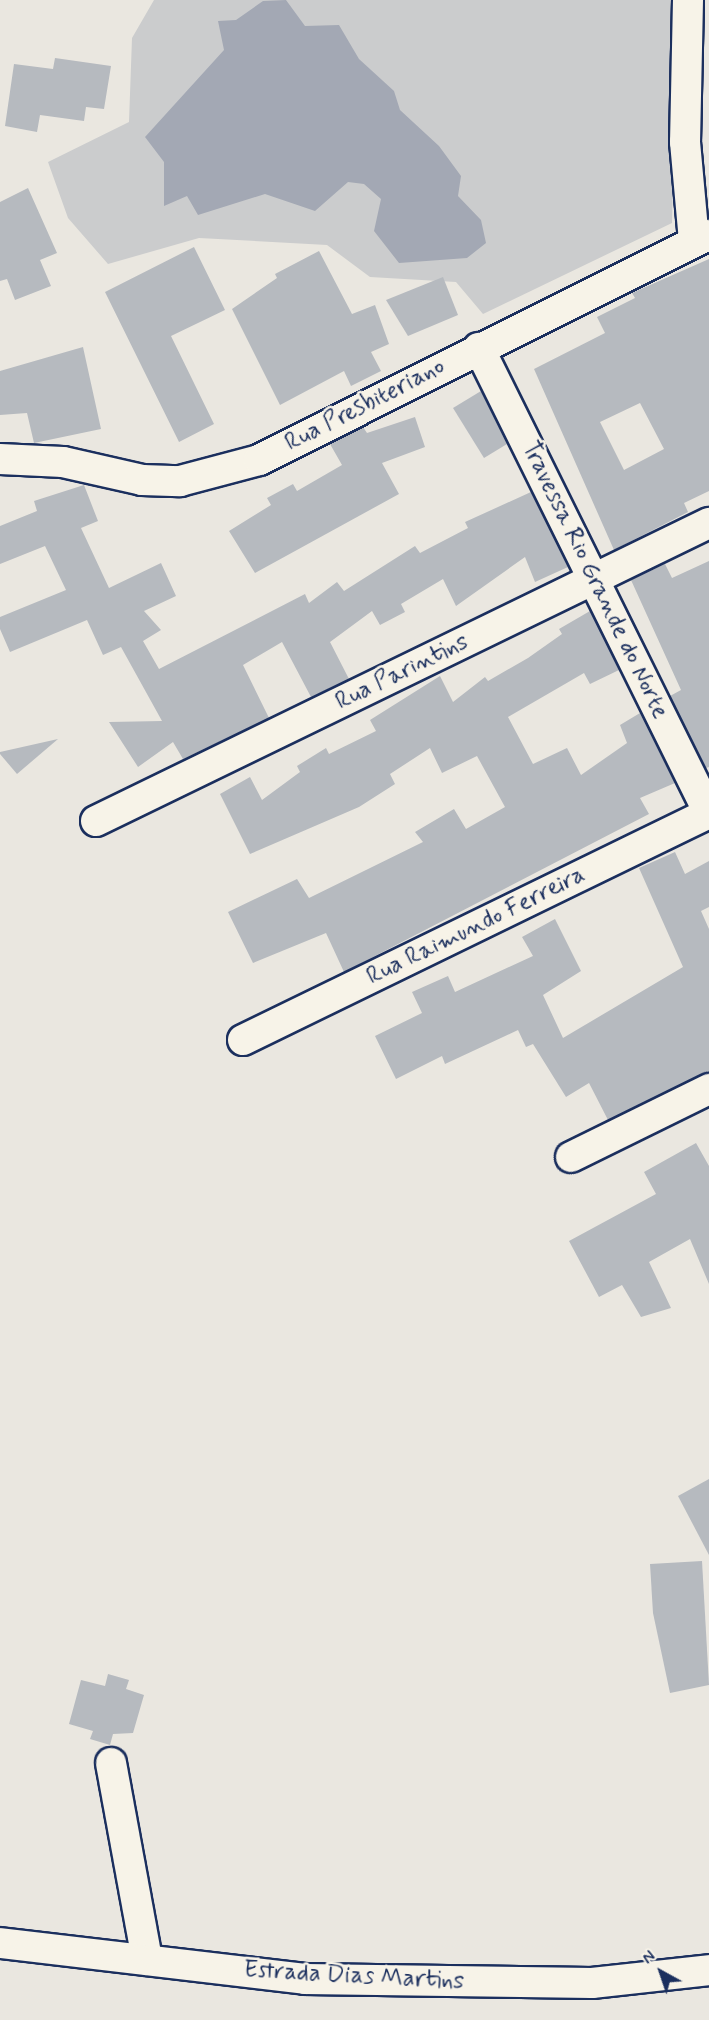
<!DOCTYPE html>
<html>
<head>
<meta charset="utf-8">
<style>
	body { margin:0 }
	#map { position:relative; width:709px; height:2020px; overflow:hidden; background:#eae7e0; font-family:Mynerve,sans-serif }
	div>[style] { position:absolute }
	.green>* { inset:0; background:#cbcccd }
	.water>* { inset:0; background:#a3a8b4 }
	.building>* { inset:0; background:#b6babf }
	.roads { filter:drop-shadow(2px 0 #1b2f5e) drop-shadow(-2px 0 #1b2f5e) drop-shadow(0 2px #1b2f5e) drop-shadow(0 -2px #1b2f5e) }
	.minor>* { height:30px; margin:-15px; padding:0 15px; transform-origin:15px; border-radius:15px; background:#f7f3e8 }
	span { translate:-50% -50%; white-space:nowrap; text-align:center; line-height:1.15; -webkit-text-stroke:5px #f7f3e8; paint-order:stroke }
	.street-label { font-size:24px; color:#1b2f5e }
	.north { position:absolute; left:631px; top:1942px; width:60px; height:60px; -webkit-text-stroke:4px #f7f3e8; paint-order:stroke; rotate:320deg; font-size:16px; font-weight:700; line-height:24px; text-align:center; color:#1b2f5e }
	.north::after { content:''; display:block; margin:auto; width:21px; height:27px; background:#1b2f5e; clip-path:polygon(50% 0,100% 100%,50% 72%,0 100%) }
</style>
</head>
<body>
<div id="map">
	<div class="green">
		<div style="clip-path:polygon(154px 0,677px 0,672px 223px,483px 314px,456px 282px,370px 277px,327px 245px,199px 238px,108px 264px,68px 218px,48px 162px,129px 122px,132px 38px)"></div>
	</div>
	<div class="water">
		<div style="clip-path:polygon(286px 0,305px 26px,339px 25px,359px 59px,394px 91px,400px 110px,439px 146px,461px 176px,458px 196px,481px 220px,486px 243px,467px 258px,399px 263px,374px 231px,381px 199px,364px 184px,348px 182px,315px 211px,265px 194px,198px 215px,187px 196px,164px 206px,164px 162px,145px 137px,224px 50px,218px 21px,236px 20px,263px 1px)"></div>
	</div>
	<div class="building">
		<div style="clip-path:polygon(55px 58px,111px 66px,104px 109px,86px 107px,84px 121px,40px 115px,37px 132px,5px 126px,14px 64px,53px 69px)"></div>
		<div style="clip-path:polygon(28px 188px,57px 253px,40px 260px,51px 286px,15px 300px,7px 279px,0 281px,0 202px)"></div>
		<div style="clip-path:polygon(194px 247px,225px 310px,171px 336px,214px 424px,179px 442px,105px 292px)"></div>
		<div style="clip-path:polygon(319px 251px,352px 314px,375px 305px,389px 344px,371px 352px,381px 371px,351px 386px,344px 371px,280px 405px,232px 309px,277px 278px,275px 274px)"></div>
		<div style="clip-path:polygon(evenodd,709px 259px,709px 491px,684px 503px,688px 512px,614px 550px,534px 369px,605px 333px,597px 317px,635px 298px,632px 293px,709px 259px,640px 403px,664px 449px,624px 470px,600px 422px,640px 403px)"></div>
		<div style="clip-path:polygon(443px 277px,458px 315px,408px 336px,386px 300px)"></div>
		<div style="clip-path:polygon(83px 347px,101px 429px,34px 443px,27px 413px,0 415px,0 371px)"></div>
		<div style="clip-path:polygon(481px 391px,507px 444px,484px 458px,453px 408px)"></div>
		<div style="clip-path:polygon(415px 417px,425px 447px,382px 463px,399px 494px,255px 573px,229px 531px,271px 505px,267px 498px,293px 484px,297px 491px,342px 465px,330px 444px,363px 427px,367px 433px)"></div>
		<div style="clip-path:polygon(84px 485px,98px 521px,81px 528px,109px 588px,161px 563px,176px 596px,144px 611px,161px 630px,143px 641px,159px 669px,305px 594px,309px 603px,337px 582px,344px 591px,415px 546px,420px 553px,468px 528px,465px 522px,531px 492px,568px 567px,535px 582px,525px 557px,456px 606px,443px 579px,401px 604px,405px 612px,380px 625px,372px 611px,330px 642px,349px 679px,311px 697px,282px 642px,243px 665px,269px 718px,183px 759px,173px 742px,138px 767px,109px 722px,162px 721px,121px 647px,103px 655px,87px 620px,10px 652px,0 629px,0 617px,66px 590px,45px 546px,0 564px,0 526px,37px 511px,34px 501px)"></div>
		<div style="clip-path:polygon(709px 561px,709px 767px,706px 768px,670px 696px,681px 690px,631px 580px,665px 564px,672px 578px)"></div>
		<div style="clip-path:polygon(590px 611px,619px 670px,590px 684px,584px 673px,508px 717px,533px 764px,567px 748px,581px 775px,627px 743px,620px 725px,640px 713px,675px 783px,640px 798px,649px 814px,344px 972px,326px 933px,253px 963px,228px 912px,297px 879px,309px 898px,423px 842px,415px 832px,454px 809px,466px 829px,505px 807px,477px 756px,442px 773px,430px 748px,390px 774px,395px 784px,359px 807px,250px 854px,220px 794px,250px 777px,262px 800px,300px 772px,297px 766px,326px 748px,329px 754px,376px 731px,370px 720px,440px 676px,453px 702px,485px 677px,488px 681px,528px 658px,562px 634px,559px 629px)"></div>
		<div style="clip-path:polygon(58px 739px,17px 774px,0 754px,0 752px)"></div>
		<div style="clip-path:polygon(675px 852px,685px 874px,709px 861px,709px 907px,701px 911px,709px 929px,709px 1072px,608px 1120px,589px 1083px,566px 1097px,533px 1044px,526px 1047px,518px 1030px,445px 1064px,442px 1056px,396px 1079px,375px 1036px,422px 1013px,412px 992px,448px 976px,455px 992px,533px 956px,522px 937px,555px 919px,581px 971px,543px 995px,563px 1038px,683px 967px,639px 868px)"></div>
		<div style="clip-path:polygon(696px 1143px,709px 1166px,709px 1284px,690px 1239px,649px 1262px,671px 1308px,641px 1317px,622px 1285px,599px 1297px,569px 1241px,656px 1194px,644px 1172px)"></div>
		<div style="clip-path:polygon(709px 1479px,709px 1555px,678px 1496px)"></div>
		<div style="clip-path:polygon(702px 1561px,709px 1685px,670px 1693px,653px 1613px,650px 1564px)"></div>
		<div style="clip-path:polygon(108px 1674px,129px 1680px,126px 1689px,144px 1695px,133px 1733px,113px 1734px,110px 1745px,90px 1739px,93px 1731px,69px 1724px,81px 1680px,105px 1686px)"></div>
	</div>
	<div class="roads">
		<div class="minor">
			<div style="left:688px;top:0;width:142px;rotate:91.2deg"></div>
			<div style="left:685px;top:142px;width:99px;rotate:84.8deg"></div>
			<div style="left:0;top:459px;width:63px;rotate:2.7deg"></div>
			<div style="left:63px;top:462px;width:81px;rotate:12.8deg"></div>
			<div style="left:142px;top:480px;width:38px;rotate:2deg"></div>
			<div style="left:180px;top:481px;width:82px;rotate:-14.9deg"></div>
			<div style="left:259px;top:460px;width:503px;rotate:-26.57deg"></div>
			<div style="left:96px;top:821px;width:682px;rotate:-25.93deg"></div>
			<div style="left:243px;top:1040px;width:518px;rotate:-25.97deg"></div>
			<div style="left:709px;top:813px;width:519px;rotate:-116.32deg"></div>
			<div style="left:571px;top:1157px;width:154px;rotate:-26.2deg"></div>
			<div style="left:111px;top:1763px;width:200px;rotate:79.6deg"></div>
			<div style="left:0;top:1943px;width:307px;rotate:6.7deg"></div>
			<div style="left:305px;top:1979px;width:287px;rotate:0.8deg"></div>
			<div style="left:592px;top:1983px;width:118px;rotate:-6.3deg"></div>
		</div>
	</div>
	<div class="street-label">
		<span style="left:365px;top:405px;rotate:-27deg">Rua Presbiteriano</span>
		<span style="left:595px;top:580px;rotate:64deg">Travessa Rio Grande do Norte</span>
		<span style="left:402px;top:672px;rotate:-26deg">Rua Parintins</span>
		<span style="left:476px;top:926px;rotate:-26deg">Rua Raimundo Ferreira</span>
		<span style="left:354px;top:1976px;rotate:3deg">Estrada Dias Martins</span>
	</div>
	<div class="north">N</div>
</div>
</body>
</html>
